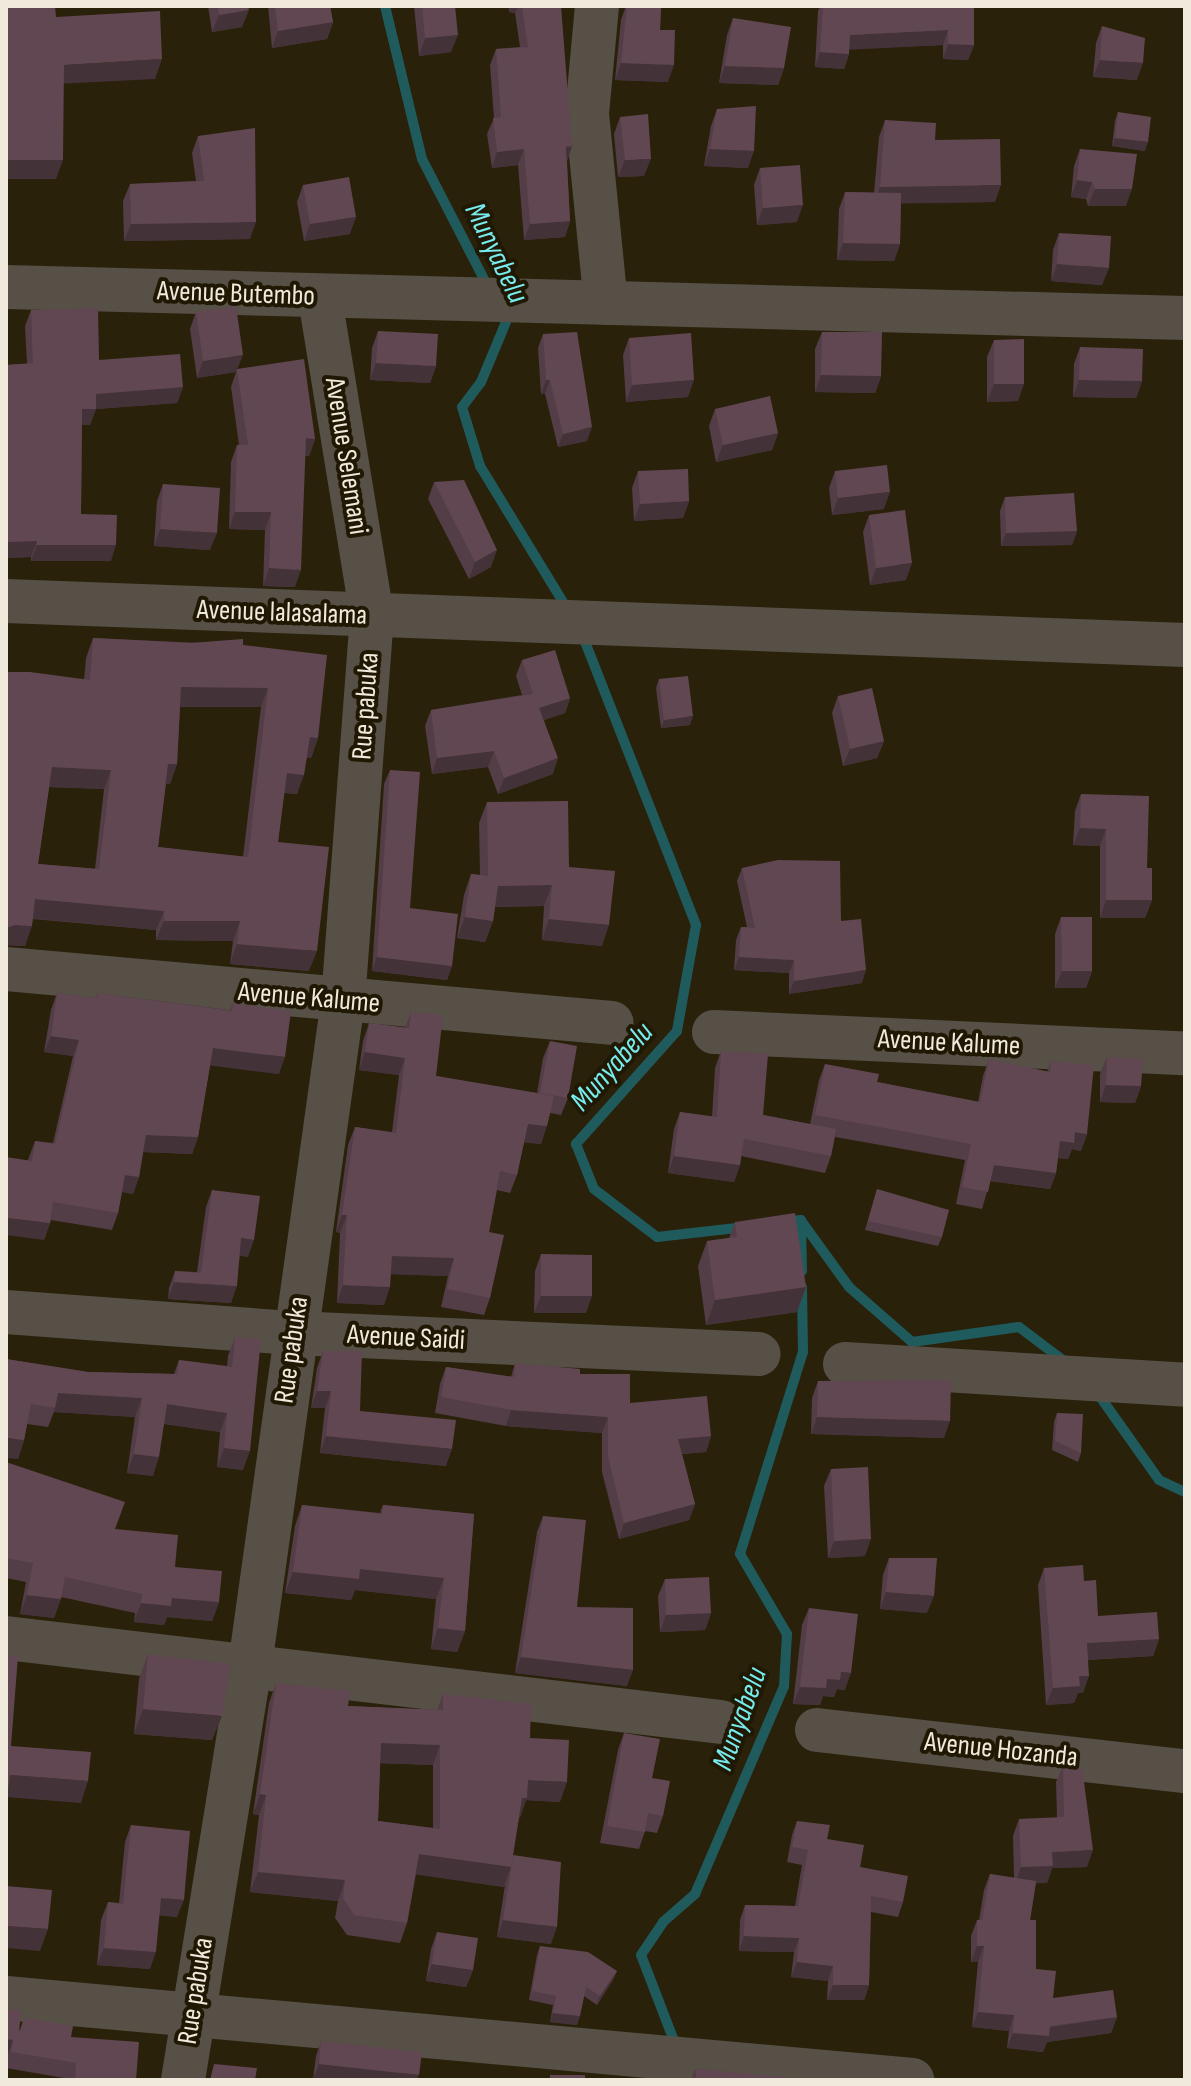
<!DOCTYPE html>
<html>
<head>
<meta charset="utf-8">
<style>
	body { margin:0 }
	#map { position:relative; width:1191px; height:2086px; overflow:hidden; background:#2a210b; font-family:"Sofia Sans Condensed",sans-serif }
	div>[style] { position:absolute }
	.stream>* { height:10px; margin:-5px; padding:0 5px; transform-origin:5px; border-radius:5px; background:#1f5b5d }
	.minor>* { height:44px; margin:-22px; padding:0 22px; transform-origin:22px; border-radius:22px; background:#565047 }
	.wall>* { inset:0; background:#533d47 }
	.shaded-wall>* { inset:0; background:#443239 }
	.building>* { inset:0; background:#614752 }
	span { translate:-50% -50%; white-space:nowrap; text-align:center; line-height:1.15; -webkit-text-stroke:8px #201803; paint-order:stroke }
	.street-label { font-size:28px; color:#f0eadd }
	.water-label { font-size:30px; color:#77ecef; font-style:italic }
	.frame { position:absolute; inset:0; border:8px solid #f0eadd; pointer-events:none }
</style>
</head>
<body>
<div id="map">
	<div class="stream">
		<div style="left:385px;top:6px;width:157px;rotate:76.4deg"></div>
		<div style="left:422px;top:159px;width:146px;rotate:62.7deg"></div>
		<div style="left:500px;top:310px;width:13px;rotate:63deg"></div>
		<div style="left:506px;top:322px;width:65px;rotate:112.6deg"></div>
		<div style="left:481px;top:382px;width:31px;rotate:127deg"></div>
		<div style="left:462px;top:407px;width:62px;rotate:73deg"></div>
		<div style="left:480px;top:466px;width:169px;rotate:58.6deg"></div>
		<div style="left:582px;top:634px;width:313px;rotate:68.6deg"></div>
		<div style="left:696px;top:925px;width:108px;rotate:100.2deg"></div>
		<div style="left:677px;top:1031px;width:152px;rotate:131.8deg"></div>
		<div style="left:576px;top:1144px;width:48px;rotate:68.2deg"></div>
		<div style="left:594px;top:1189px;width:79px;rotate:37.3deg"></div>
		<div style="left:657px;top:1237px;width:89px;rotate:-6.5deg"></div>
		<div style="left:784px;top:1222px;width:17px;rotate:-7deg"></div>
		<div style="left:801px;top:1220px;width:51px;rotate:88.9deg"></div>
		<div style="left:802px;top:1222px;width:80px;rotate:54.1deg"></div>
		<div style="left:849px;top:1287px;width:84px;rotate:41.1deg"></div>
		<div style="left:912px;top:1342px;width:108px;rotate:-8deg"></div>
		<div style="left:1019px;top:1327px;width:56px;rotate:37.1deg"></div>
		<div style="left:1096px;top:1391px;width:109px;rotate:54.7deg"></div>
		<div style="left:1159px;top:1480px;width:29px;rotate:25deg"></div>
		<div style="left:676px;top:2046px;width:97px;rotate:-111deg"></div>
		<div style="left:641px;top:1955px;width:40px;rotate:-56deg"></div>
		<div style="left:663px;top:1922px;width:43px;rotate:-41.2deg"></div>
		<div style="left:695px;top:1894px;width:226px;rotate:-66.8deg"></div>
		<div style="left:784px;top:1686px;width:52px;rotate:-86.7deg"></div>
		<div style="left:787px;top:1634px;width:93px;rotate:-120.4deg"></div>
		<div style="left:740px;top:1554px;width:212px;rotate:-72.7deg"></div>
		<div style="left:803px;top:1352px;width:65px;rotate:-90.9deg"></div>
	</div>
	<div class="minor">
		<div style="left:597px;top:6px;width:108px;rotate:95.3deg"></div>
		<div style="left:587px;top:114px;width:190px;rotate:84.3deg"></div>
		<div style="left:6px;top:287px;width:1179px;rotate:1.51deg"></div>
		<div style="left:6px;top:601px;width:1180px;rotate:2.14deg"></div>
		<div style="left:6px;top:969px;width:608px;rotate:5.09deg"></div>
		<div style="left:714px;top:1032px;width:471px;rotate:2.6deg"></div>
		<div style="left:6px;top:1312px;width:289px;rotate:4.2deg"></div>
		<div style="left:294px;top:1333px;width:465px;rotate:2.6deg"></div>
		<div style="left:845px;top:1364px;width:341px;rotate:3.5deg"></div>
		<div style="left:6px;top:1638px;width:720px;rotate:6.7deg"></div>
		<div style="left:817px;top:1730px;width:370px;rotate:6.4deg"></div>
		<div style="left:6px;top:1998px;width:910px;rotate:5.17deg"></div>
		<div style="left:183px;top:2080px;width:420px;rotate:-80.8deg"></div>
		<div style="left:250px;top:1665px;width:670px;rotate:-82.03deg"></div>
		<div style="left:343px;top:1001px;width:386px;rotate:-85.7deg"></div>
		<div style="left:372px;top:616px;width:323px;rotate:-99.3deg"></div>
	</div>
	<div class="wall">
		<div style="clip-path:polygon(208px 6px,248px 6px,242px 27px,212px 32px)"></div>
		<div style="clip-path:polygon(268px 6px,330px 6px,333px 22px,327px 39px,272px 48px)"></div>
		<div style="clip-path:polygon(414px 6px,455px 6px,451px 52px,419px 56px)"></div>
		<div style="clip-path:polygon(509px 6px,549px 6px,567px 162px,570px 221px,565px 237px,524px 240px,518px 165px,492px 168px,487px 134px,494px 118px,490px 65px,496px 49px,520px 47px,515px 13px,509px 12px)"></div>
		<div style="clip-path:polygon(626px 6px,661px 6px,660px 30px,668px 82px,615px 80px,621px 20px)"></div>
		<div style="clip-path:polygon(820px 6px,974px 6px,974px 45px,968px 60px,943px 59px,943px 45px,849px 49px,849px 54px,844px 69px,815px 67px,818px 11px)"></div>
		<div style="clip-path:polygon(733px 18px,784px 68px,778px 85px,719px 83px,727px 35px)"></div>
		<div style="clip-path:polygon(1102px 26px,1137px 80px,1093px 77px,1096px 43px)"></div>
		<div style="clip-path:polygon(717px 109px,748px 168px,704px 166px,711px 126px)"></div>
		<div style="clip-path:polygon(1118px 112px,1145px 151px,1112px 146px,1115px 121px)"></div>
		<div style="clip-path:polygon(620px 117px,644px 176px,618px 177px,614px 134px)"></div>
		<div style="clip-path:polygon(885px 120px,935px 140px,995px 202px,901px 203px,900px 244px,894px 261px,837px 260px,839px 209px,845px 192px,874px 193px,879px 137px)"></div>
		<div style="clip-path:polygon(198px 136px,250px 239px,124px 241px,123px 201px,130px 184px,196px 181px,192px 153px)"></div>
		<div style="clip-path:polygon(1080px 149px,1126px 206px,1088px 206px,1086px 199px,1071px 197px,1074px 166px)"></div>
		<div style="clip-path:polygon(760px 168px,797px 222px,757px 225px,754px 185px)"></div>
		<div style="clip-path:polygon(303px 185px,350px 234px,304px 241px,297px 202px)"></div>
		<div style="clip-path:polygon(1059px 233px,1102px 285px,1051px 281px,1053px 250px)"></div>
		<div style="clip-path:polygon(31px 310px,99px 360px,183px 387px,177px 403px,96px 409px,90px 425px,82px 425px,81px 514px,111px 561px,31px 561px,31px 557px,6px 558px,6px 365px,27px 364px,25px 326px)"></div>
		<div style="clip-path:polygon(196px 312px,237px 369px,315px 439px,309px 456px,305px 456px,295px 587px,263px 586px,265px 530px,229px 529px,231px 462px,237px 445px,239px 445px,231px 387px,236px 372px,197px 378px,190px 329px)"></div>
		<div style="clip-path:polygon(378px 331px,436px 366px,430px 383px,370px 380px,372px 348px)"></div>
		<div style="clip-path:polygon(822px 332px,881px 376px,875px 393px,815px 392px,815px 349px)"></div>
		<div style="clip-path:polygon(543px 334px,587px 441px,558px 447px,545px 394px,541px 394px,538px 348px)"></div>
		<div style="clip-path:polygon(629px 338px,688px 397px,626px 402px,623px 355px)"></div>
		<div style="clip-path:polygon(994px 340px,1018px 401px,987px 402px,987px 357px)"></div>
		<div style="clip-path:polygon(1080px 347px,1142px 381px,1136px 398px,1073px 397px,1074px 364px)"></div>
		<div style="clip-path:polygon(715px 409px,778px 433px,772px 450px,716px 462px,709px 426px)"></div>
		<div style="clip-path:polygon(638px 471px,689px 501px,683px 518px,634px 521px,632px 488px)"></div>
		<div style="clip-path:polygon(835px 471px,884px 509px,832px 515px,829px 488px)"></div>
		<div style="clip-path:polygon(434px 482px,491px 567px,469px 579px,428px 499px)"></div>
		<div style="clip-path:polygon(163px 484px,210px 550px,154px 546px,157px 501px)"></div>
		<div style="clip-path:polygon(1005px 497px,1077px 531px,1072px 545px,1001px 546px,1000px 511px)"></div>
		<div style="clip-path:polygon(869px 515px,906px 580px,870px 585px,863px 532px)"></div>
		<div style="clip-path:polygon(evenodd,93px 638px,243px 645px,318px 738px,311px 758px,307px 757px,297px 794px,284px 793px,278px 842px,309px 971px,230px 964px,233px 941px,156px 940px,156px 930px,33px 919px,25px 946px,6px 945px,6px 672px,84px 680px,86px 658px,93px 638px,180px 707px,261px 707px,243px 857px,158px 847px,166px 784px,170px 784px,177px 764px,180px 707px,93px 638px,49px 787px,104px 789px,95px 869px,38px 864px,49px 787px)"></div>
		<div style="clip-path:polygon(522px 660px,570px 698px,565px 713px,544px 720px,553px 774px,498px 794px,488px 767px,432px 774px,425px 726px,431px 710px,522px 695px,516px 676px)"></div>
		<div style="clip-path:polygon(659px 679px,690px 725px,661px 728px,656px 688px)"></div>
		<div style="clip-path:polygon(838px 696px,884px 741px,877px 758px,843px 766px,832px 713px)"></div>
		<div style="clip-path:polygon(390px 770px,410px 908px,452px 966px,447px 980px,372px 971px,384px 784px)"></div>
		<div style="clip-path:polygon(1081px 794px,1147px 868px,1152px 900px,1145px 918px,1100px 918px,1100px 846px,1073px 845px,1075px 811px)"></div>
		<div style="clip-path:polygon(487px 802px,569px 867px,602px 946px,542px 940px,544px 906px,495px 907px,493px 921px,485px 942px,457px 938px,464px 895px,471px 874px,480px 875px,479px 823px)"></div>
		<div style="clip-path:polygon(742px 868px,841px 921px,862px 983px,789px 994px,789px 973px,734px 970px,736px 940px,741px 927px,747px 927px,737px 881px)"></div>
		<div style="clip-path:polygon(1061px 917px,1092px 971px,1086px 988px,1055px 988px,1055px 934px)"></div>
		<div style="clip-path:polygon(57px 993px,96px 998px,98px 993px,230px 1010px,233px 1003px,279px 1074px,210px 1065px,198px 1137px,192px 1154px,143px 1152px,139px 1177px,133px 1194px,122px 1192px,118px 1213px,112px 1230px,51px 1220px,44px 1240px,28px 1160px,35px 1141px,53px 1143px,73px 1056px,44px 1052px,51px 1010px)"></div>
		<div style="clip-path:polygon(411px 1012px,436px 1076px,537px 1093px,543px 1058px,550px 1041px,568px 1098px,561px 1115px,550px 1113px,541px 1144px,524px 1142px,517px 1175px,510px 1193px,497px 1190px,489px 1232px,490px 1298px,484px 1315px,441px 1307px,448px 1276px,391px 1274px,384px 1305px,337px 1303px,340px 1233px,336px 1232px,348px 1145px,355px 1127px,392px 1132px,399px 1075px,359px 1070px,363px 1041px,369px 1023px,405px 1028px)"></div>
		<div style="clip-path:polygon(721px 1051px,763px 1115px,810px 1124px,819px 1080px,825px 1064px,877px 1082px,978px 1102px,983px 1076px,989px 1059px,1047px 1072px,1051px 1061px,1087px 1134px,1081px 1151px,1072px 1149px,1068px 1159px,1058px 1158px,1056px 1173px,1050px 1189px,990px 1181px,982px 1209px,956px 1204px,965px 1160px,835px 1137px,831px 1156px,825px 1173px,741px 1156px,740px 1165px,734px 1182px,668px 1173px,674px 1129px,680px 1112px,712px 1117px,715px 1068px)"></div>
		<div style="clip-path:polygon(1107px 1057px,1141px 1086px,1135px 1103px,1100px 1102px,1100px 1074px)"></div>
		<div style="clip-path:polygon(877px 1189px,942px 1237px,938px 1246px,865px 1230px)"></div>
		<div style="clip-path:polygon(212px 1190px,248px 1257px,240px 1255px,231px 1303px,168px 1299px,169px 1288px,175px 1271px,197px 1272px,206px 1207px)"></div>
		<div style="clip-path:polygon(735px 1222px,806px 1287px,797px 1312px,706px 1325px,698px 1266px,707px 1241px,729px 1238px)"></div>
		<div style="clip-path:polygon(541px 1254px,586px 1313px,534px 1313px,535px 1271px)"></div>
		<div style="clip-path:polygon(235px 1337px,243px 1470px,217px 1467px,220px 1432px,164px 1424px,153px 1476px,127px 1473px,135px 1417px,54px 1412px,48px 1427px,27px 1424px,24px 1440px,18px 1459px,6px 1359px,88px 1372px,174px 1374px,179px 1360px,227px 1366px,228px 1356px)"></div>
		<div style="clip-path:polygon(323px 1351px,360px 1411px,446px 1466px,320px 1453px,325px 1408px,311px 1408px,317px 1368px)"></div>
		<div style="clip-path:polygon(515px 1363px,580px 1374px,630px 1403px,711px 1436px,706px 1452px,682px 1454px,695px 1504px,689px 1520px,619px 1539px,602px 1472px,602px 1433px,506px 1426px,435px 1413px,440px 1384px,446px 1367px,511px 1377px)"></div>
		<div style="clip-path:polygon(818px 1381px,944px 1438px,811px 1434px,812px 1398px)"></div>
		<div style="clip-path:polygon(1057px 1413px,1081px 1453px,1078px 1462px,1052px 1450px,1054px 1422px)"></div>
		<div style="clip-path:polygon(6px 1462px,175px 1567px,219px 1602px,212px 1621px,167px 1617px,164px 1625px,134px 1622px,135px 1613px,61px 1597px,54px 1618px,20px 1614px,26px 1582px,6px 1578px)"></div>
		<div style="clip-path:polygon(831px 1469px,865px 1556px,828px 1558px,824px 1486px)"></div>
		<div style="clip-path:polygon(302px 1505px,380px 1513px,383px 1505px,474px 1514px,465px 1631px,457px 1652px,431px 1649px,436px 1599px,355px 1590px,351px 1600px,285px 1593px,295px 1526px)"></div>
		<div style="clip-path:polygon(543px 1516px,577px 1607px,627px 1686px,515px 1673px,537px 1532px)"></div>
		<div style="clip-path:polygon(889px 1558px,927px 1613px,880px 1609px,883px 1575px)"></div>
		<div style="clip-path:polygon(1044px 1568px,1084px 1581px,1098px 1616px,1159px 1639px,1153px 1656px,1088px 1660px,1083px 1693px,1078px 1693px,1074px 1703px,1046px 1705px,1038px 1585px)"></div>
		<div style="clip-path:polygon(665px 1579px,711px 1613px,705px 1630px,660px 1632px,658px 1596px)"></div>
		<div style="clip-path:polygon(809px 1608px,845px 1690px,837px 1689px,834px 1697px,823px 1696px,820px 1705px,793px 1704px,802px 1625px)"></div>
		<div style="clip-path:polygon(148px 1654px,212px 1740px,134px 1734px,139px 1679px)"></div>
		<div style="clip-path:polygon(evenodd,276px 1683px,348px 1706px,437px 1710px,443px 1694px,530px 1738px,560px 1802px,526px 1800px,519px 1818px,513px 1855px,551px 1944px,497px 1937px,505px 1885px,504px 1887px,416px 1874px,407px 1923px,400px 1943px,347px 1935px,335px 1918px,338px 1901px,250px 1892px,259px 1815px,253px 1814px,269px 1703px,276px 1683px,380px 1763px,433px 1765px,433px 1828px,378px 1821px,380px 1763px)"></div>
		<div style="clip-path:polygon(624px 1733px,652px 1778px,663px 1816px,657px 1833px,645px 1831px,639px 1849px,600px 1843px,618px 1750px)"></div>
		<div style="clip-path:polygon(1063px 1765px,1087px 1867px,1052px 1868px,1047px 1883px,1036px 1883px,1030px 1920px,1036px 1969px,1053px 1998px,1117px 2017px,1111px 2033px,1047px 2042px,1043px 2052px,1007px 2048px,1009px 2031px,972px 2027px,978px 1962px,971px 1962px,971px 1936px,977px 1920px,979px 1920px,984px 1890px,990px 1874px,1014px 1878px,1013px 1836px,1019px 1819px,1057px 1818px,1056px 1782px)"></div>
		<div style="clip-path:polygon(797px 1821px,827px 1839px,903px 1902px,898px 1917px,871px 1912px,869px 1985px,864px 2000px,827px 2000px,828px 1981px,791px 1977px,794px 1952px,739px 1951px,740px 1920px,745px 1905px,795px 1906px,802px 1865px,787px 1862px,792px 1835px)"></div>
		<div style="clip-path:polygon(131px 1825px,177px 1917px,159px 1915px,150px 1969px,97px 1965px,101px 1920px,108px 1902px,119px 1903px,125px 1842px)"></div>
		<div style="clip-path:polygon(437px 1932px,473px 1970px,466px 1987px,426px 1981px,431px 1949px)"></div>
		<div style="clip-path:polygon(540px 1946px,617px 1971px,613px 1980px,597px 2005px,584px 1996px,577px 2025px,550px 2022px,553px 2005px,529px 2000px,537px 1955px)"></div>
		<div style="clip-path:polygon(6px 2009px,20px 2031px,71px 2037px,136px 2080px,70px 2080px,70px 2079px,6px 2068px,7px 2056px)"></div>
		<div style="clip-path:polygon(321px 2041px,417px 2080px,313px 2079px,316px 2056px)"></div>
		<div style="clip-path:polygon(695px 2069px,806px 2080px,691px 2080px)"></div>
	</div>
	<div class="shaded-wall">
		<div style="clip-path:polygon(511px 6px,518px 6px,515px 13px,509px 12px)"></div>
		<div style="clip-path:polygon(249px 10px,242px 27px,212px 32px,219px 15px)"></div>
		<div style="clip-path:polygon(333px 22px,327px 39px,272px 48px,278px 31px)"></div>
		<div style="clip-path:polygon(948px 30px,943px 45px,845px 50px,850px 35px)"></div>
		<div style="clip-path:polygon(458px 35px,451px 52px,419px 56px,425px 38px)"></div>
		<div style="clip-path:polygon(948px 44px,974px 45px,968px 60px,943px 59px)"></div>
		<div style="clip-path:polygon(820px 52px,849px 54px,844px 69px,815px 67px)"></div>
		<div style="clip-path:polygon(162px 59px,155px 79px,56px 84px,64px 65px)"></div>
		<div style="clip-path:polygon(1100px 60px,1143px 63px,1137px 80px,1093px 77px)"></div>
		<div style="clip-path:polygon(621px 63px,674px 65px,668px 82px,615px 80px)"></div>
		<div style="clip-path:polygon(725px 66px,784px 68px,778px 85px,719px 83px)"></div>
		<div style="clip-path:polygon(1115px 138px,1148px 142px,1145px 151px,1112px 146px)"></div>
		<div style="clip-path:polygon(572px 146px,567px 162px,566px 147px)"></div>
		<div style="clip-path:polygon(524px 149px,518px 165px,492px 168px,497px 152px)"></div>
		<div style="clip-path:polygon(710px 149px,754px 151px,748px 168px,704px 166px)"></div>
		<div style="clip-path:polygon(651px 159px,644px 176px,618px 177px,625px 160px)"></div>
		<div style="clip-path:polygon(6px 160px,63px 160px,56px 179px,6px 179px)"></div>
		<div style="clip-path:polygon(1077px 180px,1092px 182px,1086px 199px,1071px 197px)"></div>
		<div style="clip-path:polygon(1001px 185px,995px 202px,873px 204px,880px 187px)"></div>
		<div style="clip-path:polygon(1095px 189px,1132px 189px,1126px 206px,1088px 206px)"></div>
		<div style="clip-path:polygon(803px 205px,797px 222px,757px 225px,763px 208px)"></div>
		<div style="clip-path:polygon(356px 217px,350px 234px,304px 241px,310px 224px)"></div>
		<div style="clip-path:polygon(570px 221px,565px 237px,524px 240px,530px 224px)"></div>
		<div style="clip-path:polygon(256px 222px,250px 239px,124px 241px,131px 224px)"></div>
		<div style="clip-path:polygon(843px 243px,900px 244px,894px 261px,837px 260px)"></div>
		<div style="clip-path:polygon(1057px 264px,1109px 268px,1102px 285px,1051px 281px)"></div>
		<div style="clip-path:polygon(243px 355px,236px 372px,197px 378px,203px 361px)"></div>
		<div style="clip-path:polygon(376px 363px,436px 366px,430px 383px,370px 380px)"></div>
		<div style="clip-path:polygon(821px 375px,881px 376px,875px 393px,815px 392px)"></div>
		<div style="clip-path:polygon(546px 380px,550px 380px,545px 394px,541px 394px)"></div>
		<div style="clip-path:polygon(694px 380px,688px 397px,626px 402px,632px 385px)"></div>
		<div style="clip-path:polygon(1079px 380px,1142px 381px,1136px 398px,1073px 397px)"></div>
		<div style="clip-path:polygon(994px 384px,1024px 384px,1018px 401px,987px 402px)"></div>
		<div style="clip-path:polygon(183px 387px,177px 403px,96px 409px,90px 425px,77px 425px,82px 409px,96px 394px)"></div>
		<div style="clip-path:polygon(592px 427px,587px 441px,558px 447px,563px 434px)"></div>
		<div style="clip-path:polygon(778px 433px,772px 450px,716px 462px,723px 445px)"></div>
		<div style="clip-path:polygon(306px 438px,315px 439px,309px 456px,300px 455px)"></div>
		<div style="clip-path:polygon(890px 492px,884px 509px,832px 515px,838px 498px)"></div>
		<div style="clip-path:polygon(689px 501px,683px 518px,634px 521px,640px 504px)"></div>
		<div style="clip-path:polygon(235px 512px,271px 512px,265px 530px,229px 529px)"></div>
		<div style="clip-path:polygon(160px 529px,217px 533px,210px 550px,154px 546px)"></div>
		<div style="clip-path:polygon(1077px 531px,1072px 545px,1001px 546px,1006px 533px)"></div>
		<div style="clip-path:polygon(37px 541px,31px 557px,6px 558px,6px 542px)"></div>
		<div style="clip-path:polygon(37px 545px,116px 545px,111px 561px,31px 561px)"></div>
		<div style="clip-path:polygon(497px 550px,491px 567px,469px 579px,475px 562px)"></div>
		<div style="clip-path:polygon(912px 563px,906px 580px,870px 585px,876px 568px)"></div>
		<div style="clip-path:polygon(269px 568px,301px 570px,295px 587px,263px 586px)"></div>
		<div style="clip-path:polygon(181px 687px,268px 688px,261px 707px,174px 707px)"></div>
		<div style="clip-path:polygon(570px 698px,565px 713px,534px 723px,539px 708px)"></div>
		<div style="clip-path:polygon(693px 716px,690px 725px,661px 728px,664px 720px)"></div>
		<div style="clip-path:polygon(310px 737px,318px 738px,311px 758px,303px 757px)"></div>
		<div style="clip-path:polygon(884px 741px,877px 758px,843px 766px,850px 749px)"></div>
		<div style="clip-path:polygon(494px 751px,488px 767px,432px 774px,437px 758px)"></div>
		<div style="clip-path:polygon(558px 758px,553px 774px,498px 794px,504px 778px)"></div>
		<div style="clip-path:polygon(168px 764px,177px 764px,170px 784px,161px 784px)"></div>
		<div style="clip-path:polygon(52px 767px,111px 770px,104px 789px,45px 787px)"></div>
		<div style="clip-path:polygon(287px 773px,304px 775px,297px 794px,280px 792px)"></div>
		<div style="clip-path:polygon(1080px 828px,1106px 829px,1100px 846px,1073px 845px)"></div>
		<div style="clip-path:polygon(552px 885px,544px 906px,491px 907px,498px 886px)"></div>
		<div style="clip-path:polygon(35px 899px,164px 911px,156px 930px,28px 918px)"></div>
		<div style="clip-path:polygon(1106px 900px,1152px 900px,1145px 918px,1100px 918px)"></div>
		<div style="clip-path:polygon(465px 917px,493px 921px,485px 942px,457px 938px)"></div>
		<div style="clip-path:polygon(549px 919px,609px 925px,602px 946px,542px 940px)"></div>
		<div style="clip-path:polygon(164px 921px,240px 921px,233px 941px,156px 940px)"></div>
		<div style="clip-path:polygon(15px 925px,32px 926px,25px 946px,6px 945px,6px 928px)"></div>
		<div style="clip-path:polygon(237px 944px,317px 951px,309px 971px,230px 964px)"></div>
		<div style="clip-path:polygon(377px 957px,452px 966px,447px 980px,372px 971px)"></div>
		<div style="clip-path:polygon(739px 957px,794px 960px,789px 973px,734px 970px)"></div>
		<div style="clip-path:polygon(866px 970px,862px 983px,789px 994px,794px 981px)"></div>
		<div style="clip-path:polygon(1062px 971px,1092px 971px,1086px 988px,1055px 988px)"></div>
		<div style="clip-path:polygon(51px 1036px,79px 1040px,73px 1056px,44px 1052px)"></div>
		<div style="clip-path:polygon(213px 1048px,285px 1057px,279px 1074px,207px 1065px)"></div>
		<div style="clip-path:polygon(365px 1052px,405px 1058px,399px 1075px,359px 1070px)"></div>
		<div style="clip-path:polygon(1106px 1085px,1141px 1086px,1135px 1103px,1100px 1102px)"></div>
		<div style="clip-path:polygon(528px 1124px,547px 1126px,541px 1144px,521px 1142px)"></div>
		<div style="clip-path:polygon(1075px 1132px,1087px 1134px,1081px 1151px,1072px 1149px,1068px 1159px,1054px 1158px,1060px 1141px)"></div>
		<div style="clip-path:polygon(146px 1135px,198px 1137px,192px 1154px,140px 1152px)"></div>
		<div style="clip-path:polygon(674px 1156px,740px 1165px,734px 1182px,668px 1173px)"></div>
		<div style="clip-path:polygon(994px 1165px,1056px 1173px,1050px 1189px,988px 1181px)"></div>
		<div style="clip-path:polygon(125px 1175px,139px 1177px,133px 1194px,118px 1191px)"></div>
		<div style="clip-path:polygon(342px 1215px,347px 1215px,340px 1233px,336px 1232px)"></div>
		<div style="clip-path:polygon(6px 1218px,50px 1223px,44px 1240px,6px 1235px)"></div>
		<div style="clip-path:polygon(241px 1238px,254px 1240px,248px 1257px,235px 1255px)"></div>
		<div style="clip-path:polygon(392px 1256px,454px 1258px,448px 1276px,385px 1274px)"></div>
		<div style="clip-path:polygon(174px 1282px,237px 1286px,231px 1303px,168px 1299px)"></div>
		<div style="clip-path:polygon(343px 1285px,390px 1287px,384px 1305px,337px 1303px)"></div>
		<div style="clip-path:polygon(806px 1287px,797px 1312px,706px 1325px,715px 1300px)"></div>
		<div style="clip-path:polygon(541px 1296px,592px 1296px,586px 1313px,534px 1313px)"></div>
		<div style="clip-path:polygon(317px 1391px,331px 1391px,325px 1408px,311px 1408px)"></div>
		<div style="clip-path:polygon(58px 1393px,142px 1398px,135px 1417px,54px 1412px)"></div>
		<div style="clip-path:polygon(167px 1404px,227px 1413px,220px 1432px,160px 1423px)"></div>
		<div style="clip-path:polygon(511px 1410px,608px 1417px,602px 1433px,506px 1426px)"></div>
		<div style="clip-path:polygon(817px 1417px,950px 1421px,944px 1438px,811px 1434px)"></div>
		<div style="clip-path:polygon(326px 1436px,452px 1449px,446px 1466px,320px 1453px)"></div>
		<div style="clip-path:polygon(711px 1436px,706px 1452px,672px 1455px,678px 1439px)"></div>
		<div style="clip-path:polygon(6px 1438px,24px 1440px,18px 1459px,6px 1458px)"></div>
		<div style="clip-path:polygon(224px 1448px,250px 1451px,243px 1470px,217px 1467px)"></div>
		<div style="clip-path:polygon(134px 1454px,159px 1457px,153px 1476px,127px 1473px)"></div>
		<div style="clip-path:polygon(695px 1504px,689px 1520px,619px 1539px,624px 1523px)"></div>
		<div style="clip-path:polygon(871px 1539px,865px 1556px,828px 1558px,834px 1541px)"></div>
		<div style="clip-path:polygon(360px 1569px,444px 1578px,436px 1599px,355px 1590px,351px 1600px,285px 1593px,293px 1572px)"></div>
		<div style="clip-path:polygon(886px 1592px,934px 1596px,927px 1613px,880px 1609px)"></div>
		<div style="clip-path:polygon(27px 1595px,61px 1599px,54px 1618px,20px 1614px)"></div>
		<div style="clip-path:polygon(172px 1598px,219px 1602px,212px 1621px,167px 1617px,164px 1625px,134px 1622px,141px 1603px)"></div>
		<div style="clip-path:polygon(711px 1613px,705px 1630px,660px 1632px,666px 1615px)"></div>
		<div style="clip-path:polygon(438px 1628px,465px 1631px,457px 1652px,431px 1649px)"></div>
		<div style="clip-path:polygon(1159px 1639px,1153px 1656px,1081px 1660px,1087px 1643px)"></div>
		<div style="clip-path:polygon(521px 1657px,633px 1670px,627px 1686px,515px 1673px)"></div>
		<div style="clip-path:polygon(841px 1672px,851px 1673px,845px 1690px,837px 1689px,834px 1697px,823px 1696px,820px 1705px,793px 1704px,800px 1687px,827px 1679px)"></div>
		<div style="clip-path:polygon(1079px 1676px,1089px 1676px,1083px 1693px,1078px 1693px,1074px 1703px,1046px 1705px,1053px 1688px)"></div>
		<div style="clip-path:polygon(143px 1709px,222px 1716px,212px 1740px,134px 1734px)"></div>
		<div style="clip-path:polygon(381px 1743px,440px 1745px,433px 1765px,374px 1763px)"></div>
		<div style="clip-path:polygon(10px 1775px,88px 1781px,81px 1803px,6px 1797px)"></div>
		<div style="clip-path:polygon(528px 1780px,567px 1782px,560px 1802px,526px 1800px,520px 1818px,515px 1818px)"></div>
		<div style="clip-path:polygon(260px 1794px,266px 1795px,259px 1815px,253px 1814px)"></div>
		<div style="clip-path:polygon(1093px 1850px,1087px 1867px,1052px 1868px,1047px 1883px,1015px 1884px,1021px 1867px,1052px 1852px)"></div>
		<div style="clip-path:polygon(419px 1854px,511px 1867px,504px 1887px,412px 1874px)"></div>
		<div style="clip-path:polygon(258px 1872px,345px 1880px,338px 1901px,250px 1892px)"></div>
		<div style="clip-path:polygon(161px 1898px,184px 1900px,177px 1917px,155px 1915px)"></div>
		<div style="clip-path:polygon(503px 1920px,557px 1927px,551px 1944px,497px 1937px)"></div>
		<div style="clip-path:polygon(6px 1926px,48px 1929px,40px 1951px,6px 1948px)"></div>
		<div style="clip-path:polygon(744px 1936px,799px 1938px,794px 1952px,739px 1951px)"></div>
		<div style="clip-path:polygon(977px 1946px,984px 1946px,978px 1962px,971px 1962px)"></div>
		<div style="clip-path:polygon(104px 1948px,156px 1952px,150px 1969px,97px 1965px)"></div>
		<div style="clip-path:polygon(797px 1962px,833px 1966px,828px 1981px,791px 1977px)"></div>
		<div style="clip-path:polygon(432px 1964px,473px 1970px,466px 1987px,426px 1981px)"></div>
		<div style="clip-path:polygon(617px 1971px,613px 1980px,597px 2005px,600px 1996px)"></div>
		<div style="clip-path:polygon(833px 1985px,869px 1985px,864px 2000px,827px 2000px)"></div>
		<div style="clip-path:polygon(978px 2012px,1014px 2015px,1009px 2031px,972px 2027px)"></div>
		<div style="clip-path:polygon(553px 2013px,580px 2016px,577px 2025px,550px 2022px)"></div>
		<div style="clip-path:polygon(1117px 2017px,1111px 2033px,1047px 2042px,1043px 2052px,1007px 2048px,1013px 2033px)"></div>
		<div style="clip-path:polygon(6px 2039px,13px 2040px,7px 2056px,6px 2055px)"></div>
		<div style="clip-path:polygon(319px 2064px,419px 2075px,417px 2080px,313px 2079px)"></div>
	</div>
	<div class="building">
		<div style="clip-path:polygon(6px 6px,55px 6px,56px 17px,160px 11px,162px 59px,64px 65px,63px 160px,6px 160px)"></div>
		<div style="clip-path:polygon(217px 6px,248px 6px,249px 10px,219px 15px)"></div>
		<div style="clip-path:polygon(275px 6px,330px 6px,333px 22px,278px 31px)"></div>
		<div style="clip-path:polygon(422px 6px,455px 6px,458px 35px,425px 38px)"></div>
		<div style="clip-path:polygon(522px 6px,549px 6px,549px 8px,561px 6px,572px 146px,566px 147px,570px 221px,530px 224px,524px 149px,497px 152px,493px 118px,501px 117px,496px 49px,528px 47px)"></div>
		<div style="clip-path:polygon(627px 6px,661px 6px,660px 30px,675px 30px,674px 65px,621px 63px)"></div>
		<div style="clip-path:polygon(823px 6px,974px 6px,974px 45px,948px 44px,948px 30px,850px 35px,849px 54px,820px 52px)"></div>
		<div style="clip-path:polygon(733px 18px,791px 27px,784px 68px,725px 66px)"></div>
		<div style="clip-path:polygon(1102px 26px,1145px 38px,1143px 63px,1100px 60px)"></div>
		<div style="clip-path:polygon(756px 106px,754px 151px,710px 149px,717px 109px)"></div>
		<div style="clip-path:polygon(1118px 112px,1151px 117px,1148px 142px,1115px 138px)"></div>
		<div style="clip-path:polygon(648px 114px,651px 159px,625px 160px,620px 117px)"></div>
		<div style="clip-path:polygon(885px 120px,936px 123px,935px 140px,1000px 139px,1001px 185px,880px 187px)"></div>
		<div style="clip-path:polygon(255px 128px,256px 222px,131px 224px,130px 184px,204px 181px,198px 136px)"></div>
		<div style="clip-path:polygon(1080px 149px,1137px 154px,1132px 189px,1095px 189px,1092px 182px,1077px 180px)"></div>
		<div style="clip-path:polygon(800px 165px,803px 205px,763px 208px,760px 168px)"></div>
		<div style="clip-path:polygon(349px 177px,356px 217px,310px 224px,303px 185px)"></div>
		<div style="clip-path:polygon(845px 192px,901px 193px,900px 244px,843px 243px)"></div>
		<div style="clip-path:polygon(1059px 233px,1111px 236px,1109px 268px,1057px 264px)"></div>
		<div style="clip-path:polygon(236px 306px,243px 355px,203px 361px,196px 312px)"></div>
		<div style="clip-path:polygon(98px 308px,99px 360px,180px 354px,183px 387px,96px 394px,96px 409px,82px 409px,81px 514px,117px 515px,116px 545px,37px 545px,37px 541px,6px 542px,6px 365px,33px 363px,31px 310px)"></div>
		<div style="clip-path:polygon(378px 331px,438px 334px,436px 366px,376px 363px)"></div>
		<div style="clip-path:polygon(577px 332px,592px 427px,563px 434px,550px 380px,546px 380px,543px 334px)"></div>
		<div style="clip-path:polygon(822px 332px,882px 332px,881px 376px,821px 375px)"></div>
		<div style="clip-path:polygon(691px 333px,694px 380px,632px 385px,629px 338px)"></div>
		<div style="clip-path:polygon(1024px 339px,1024px 384px,994px 384px,994px 340px)"></div>
		<div style="clip-path:polygon(1080px 347px,1143px 349px,1142px 381px,1079px 380px)"></div>
		<div style="clip-path:polygon(304px 359px,315px 439px,306px 438px,301px 570px,269px 568px,271px 512px,235px 512px,237px 445px,248px 445px,237px 369px)"></div>
		<div style="clip-path:polygon(770px 396px,778px 433px,723px 445px,715px 409px)"></div>
		<div style="clip-path:polygon(887px 465px,890px 492px,838px 498px,835px 471px)"></div>
		<div style="clip-path:polygon(688px 469px,689px 501px,640px 504px,638px 471px)"></div>
		<div style="clip-path:polygon(464px 480px,497px 550px,475px 562px,434px 482px)"></div>
		<div style="clip-path:polygon(163px 484px,220px 488px,217px 533px,160px 529px)"></div>
		<div style="clip-path:polygon(1074px 493px,1077px 531px,1006px 533px,1005px 497px)"></div>
		<div style="clip-path:polygon(905px 510px,912px 563px,876px 568px,869px 515px)"></div>
		<div style="clip-path:polygon(evenodd,93px 638px,190px 643px,243px 639px,243px 645px,327px 655px,318px 738px,310px 737px,304px 775px,287px 773px,278px 842px,329px 847px,317px 951px,237px 944px,240px 921px,164px 921px,164px 911px,35px 899px,32px 926px,15px 925px,6px 928px,6px 672px,30px 672px,90px 680px,93px 638px,181px 687px,268px 688px,248px 857px,158px 847px,168px 764px,177px 764px,181px 687px,93px 638px,52px 767px,111px 770px,99px 869px,38px 864px,52px 767px)"></div>
		<div style="clip-path:polygon(555px 650px,570px 698px,539px 708px,558px 758px,504px 778px,494px 751px,437px 758px,431px 710px,533px 694px,522px 660px)"></div>
		<div style="clip-path:polygon(688px 676px,693px 716px,664px 720px,659px 679px)"></div>
		<div style="clip-path:polygon(872px 688px,884px 741px,850px 749px,838px 696px)"></div>
		<div style="clip-path:polygon(390px 770px,420px 772px,410px 908px,458px 914px,452px 966px,377px 957px)"></div>
		<div style="clip-path:polygon(1081px 794px,1149px 796px,1147px 868px,1152px 868px,1152px 900px,1106px 900px,1106px 829px,1080px 828px)"></div>
		<div style="clip-path:polygon(568px 801px,569px 867px,615px 871px,609px 925px,549px 919px,552px 885px,498px 886px,493px 921px,465px 917px,471px 874px,488px 876px,487px 802px)"></div>
		<div style="clip-path:polygon(778px 860px,840px 861px,841px 921px,861px 919px,866px 970px,794px 981px,794px 960px,739px 957px,741px 927px,755px 928px,742px 868px)"></div>
		<div style="clip-path:polygon(1061px 917px,1092px 917px,1092px 971px,1062px 971px)"></div>
		<div style="clip-path:polygon(57px 993px,97px 998px,98px 993px,232px 1011px,233px 1003px,291px 1011px,285px 1057px,213px 1048px,198px 1137px,146px 1135px,139px 1177px,125px 1175px,118px 1213px,53px 1202px,50px 1223px,6px 1218px,6px 1157px,32px 1161px,35px 1141px,55px 1144px,79px 1040px,51px 1036px)"></div>
		<div style="clip-path:polygon(411px 1012px,443px 1015px,436px 1076px,554px 1096px,547px 1126px,528px 1124px,517px 1175px,500px 1171px,489px 1232px,504px 1235px,490px 1298px,447px 1289px,454px 1258px,392px 1256px,390px 1287px,343px 1285px,347px 1215px,342px 1215px,355px 1127px,396px 1133px,405px 1058px,365px 1052px,369px 1023px,409px 1028px)"></div>
		<div style="clip-path:polygon(550px 1041px,577px 1046px,568px 1098px,540px 1093px)"></div>
		<div style="clip-path:polygon(721px 1051px,768px 1054px,763px 1115px,836px 1129px,831px 1156px,744px 1139px,740px 1165px,674px 1156px,680px 1112px,717px 1117px)"></div>
		<div style="clip-path:polygon(1107px 1057px,1143px 1059px,1141px 1086px,1106px 1085px)"></div>
		<div style="clip-path:polygon(989px 1059px,1050px 1072px,1051px 1061px,1094px 1065px,1087px 1134px,1075px 1132px,1074px 1143px,1060px 1141px,1056px 1173px,994px 1165px,988px 1192px,962px 1187px,971px 1144px,815px 1115px,825px 1064px,879px 1074px,877px 1082px,980px 1102px)"></div>
		<div style="clip-path:polygon(877px 1189px,949px 1210px,942px 1237px,868px 1221px)"></div>
		<div style="clip-path:polygon(212px 1190px,260px 1196px,254px 1240px,241px 1238px,237px 1286px,174px 1282px,175px 1271px,201px 1273px)"></div>
		<div style="clip-path:polygon(795px 1213px,806px 1287px,715px 1300px,707px 1241px,737px 1237px,735px 1222px)"></div>
		<div style="clip-path:polygon(541px 1254px,592px 1255px,592px 1296px,541px 1296px)"></div>
		<div style="clip-path:polygon(235px 1337px,261px 1339px,250px 1451px,224px 1448px,227px 1413px,167px 1404px,159px 1457px,134px 1454px,142px 1398px,58px 1393px,55px 1408px,31px 1404px,24px 1440px,6px 1438px,6px 1359px,88px 1372px,177px 1374px,179px 1360px,232px 1367px)"></div>
		<div style="clip-path:polygon(323px 1351px,362px 1351px,360px 1411px,456px 1420px,452px 1449px,326px 1436px,331px 1391px,317px 1391px)"></div>
		<div style="clip-path:polygon(515px 1363px,580px 1369px,580px 1374px,630px 1374px,630px 1403px,707px 1396px,711px 1436px,678px 1439px,695px 1504px,624px 1523px,608px 1456px,608px 1417px,511px 1410px,441px 1397px,446px 1367px,514px 1377px)"></div>
		<div style="clip-path:polygon(951px 1380px,950px 1421px,817px 1417px,818px 1381px)"></div>
		<div style="clip-path:polygon(1057px 1413px,1083px 1414px,1081px 1453px,1055px 1441px)"></div>
		<div style="clip-path:polygon(6px 1462px,125px 1502px,115px 1529px,178px 1535px,175px 1567px,222px 1571px,219px 1602px,172px 1598px,171px 1606px,141px 1603px,142px 1594px,65px 1577px,61px 1599px,27px 1595px,33px 1563px,6px 1558px)"></div>
		<div style="clip-path:polygon(868px 1467px,871px 1539px,834px 1541px,831px 1469px)"></div>
		<div style="clip-path:polygon(302px 1505px,382px 1514px,383px 1505px,474px 1514px,465px 1631px,438px 1628px,444px 1578px,360px 1569px,359px 1579px,293px 1572px)"></div>
		<div style="clip-path:polygon(543px 1516px,586px 1520px,577px 1607px,633px 1608px,633px 1670px,521px 1657px)"></div>
		<div style="clip-path:polygon(889px 1558px,937px 1558px,934px 1596px,886px 1592px)"></div>
		<div style="clip-path:polygon(1083px 1565px,1084px 1581px,1096px 1580px,1098px 1616px,1157px 1612px,1159px 1639px,1087px 1643px,1089px 1676px,1079px 1676px,1080px 1686px,1053px 1688px,1044px 1568px)"></div>
		<div style="clip-path:polygon(709px 1577px,711px 1613px,666px 1615px,665px 1579px)"></div>
		<div style="clip-path:polygon(809px 1608px,858px 1614px,851px 1673px,841px 1672px,840px 1680px,827px 1679px,826px 1688px,800px 1687px)"></div>
		<div style="clip-path:polygon(148px 1654px,230px 1664px,222px 1716px,143px 1709px)"></div>
		<div style="clip-path:polygon(6px 1655px,18px 1656px,11px 1746px,91px 1752px,88px 1781px,10px 1775px,6px 1808px)"></div>
		<div style="clip-path:polygon(evenodd,276px 1683px,350px 1691px,348px 1706px,443px 1710px,443px 1694px,531px 1704px,530px 1738px,569px 1740px,567px 1782px,528px 1780px,527px 1798px,522px 1798px,511px 1867px,419px 1854px,407px 1923px,354px 1915px,343px 1898px,345px 1880px,258px 1872px,266px 1795px,260px 1794px,276px 1683px,381px 1743px,440px 1745px,440px 1829px,378px 1821px,381px 1743px)"></div>
		<div style="clip-path:polygon(624px 1733px,660px 1739px,652px 1778px,670px 1781px,663px 1816px,648px 1813px,645px 1832px,607px 1826px)"></div>
		<div style="clip-path:polygon(1063px 1765px,1082px 1767px,1093px 1850px,1052px 1852px,1053px 1866px,1021px 1867px,1019px 1819px,1064px 1817px)"></div>
		<div style="clip-path:polygon(797px 1821px,830px 1825px,827px 1839px,864px 1845px,860px 1867px,908px 1876px,903px 1902px,871px 1896px,869px 1985px,833px 1985px,833px 1966px,797px 1962px,799px 1938px,744px 1936px,745px 1905px,798px 1906px,808px 1850px,792px 1847px)"></div>
		<div style="clip-path:polygon(131px 1825px,190px 1831px,184px 1900px,161px 1898px,156px 1952px,104px 1948px,108px 1902px,123px 1904px)"></div>
		<div style="clip-path:polygon(513px 1855px,561px 1862px,557px 1927px,503px 1920px)"></div>
		<div style="clip-path:polygon(990px 1874px,1036px 1881px,1030px 1920px,1036px 1920px,1036px 1969px,1056px 1971px,1053px 1998px,1113px 1990px,1117px 2017px,1050px 2026px,1049px 2036px,1013px 2033px,1014px 2015px,978px 2012px,984px 1946px,977px 1946px,977px 1920px,982px 1920px)"></div>
		<div style="clip-path:polygon(6px 1886px,52px 1890px,48px 1929px,6px 1926px)"></div>
		<div style="clip-path:polygon(437px 1932px,478px 1938px,473px 1970px,432px 1964px)"></div>
		<div style="clip-path:polygon(540px 1946px,588px 1952px,617px 1971px,600px 1996px,586px 1987px,580px 2016px,553px 2013px,556px 1996px,532px 1991px)"></div>
		<div style="clip-path:polygon(6px 2009px,21px 2010px,19px 2033px,24px 2018px,73px 2026px,71px 2037px,139px 2042px,136px 2080px,75px 2080px,76px 2063px,11px 2052px,13px 2040px,6px 2039px)"></div>
		<div style="clip-path:polygon(321px 2041px,422px 2052px,419px 2075px,319px 2064px)"></div>
		<div style="clip-path:polygon(214px 2064px,257px 2068px,255px 2080px,210px 2080px)"></div>
		<div style="clip-path:polygon(695px 2069px,806px 2079px,806px 2080px,697px 2080px)"></div>
		<div style="clip-path:polygon(550px 2075px,585px 2075px,585px 2080px,550px 2080px)"></div>
	</div>
	<div class="street-label">
		<span style="left:236px;top:294px;rotate:2deg">Avenue Butembo</span>
		<span style="left:346px;top:456px;rotate:81deg">Avenue Selemani</span>
		<span style="left:282px;top:613px;rotate:2deg">Avenue lalasalama</span>
		<span style="left:366px;top:706px;rotate:-86deg">Rue pabuka</span>
		<span style="left:309px;top:998px;rotate:5deg">Avenue Kalume</span>
		<span style="left:949px;top:1043px;rotate:3deg">Avenue Kalume</span>
		<span style="left:406px;top:1338px;rotate:3deg">Avenue Saidi</span>
		<span style="left:292px;top:1350px;rotate:-82deg">Rue pabuka</span>
		<span style="left:1001px;top:1750px;rotate:6deg">Avenue Hozanda</span>
		<span style="left:196px;top:1991px;rotate:-81deg">Rue pabuka</span>
	</div>
	<div class="water-label">
		<span style="left:496px;top:253px;rotate:64deg">Munyabelu</span>
		<span style="left:612px;top:1067px;rotate:-48deg">Munyabelu</span>
		<span style="left:740px;top:1719px;rotate:-70deg">Munyabelu</span>
	</div>
	<div class="frame"></div>
</div>
</body>
</html>
